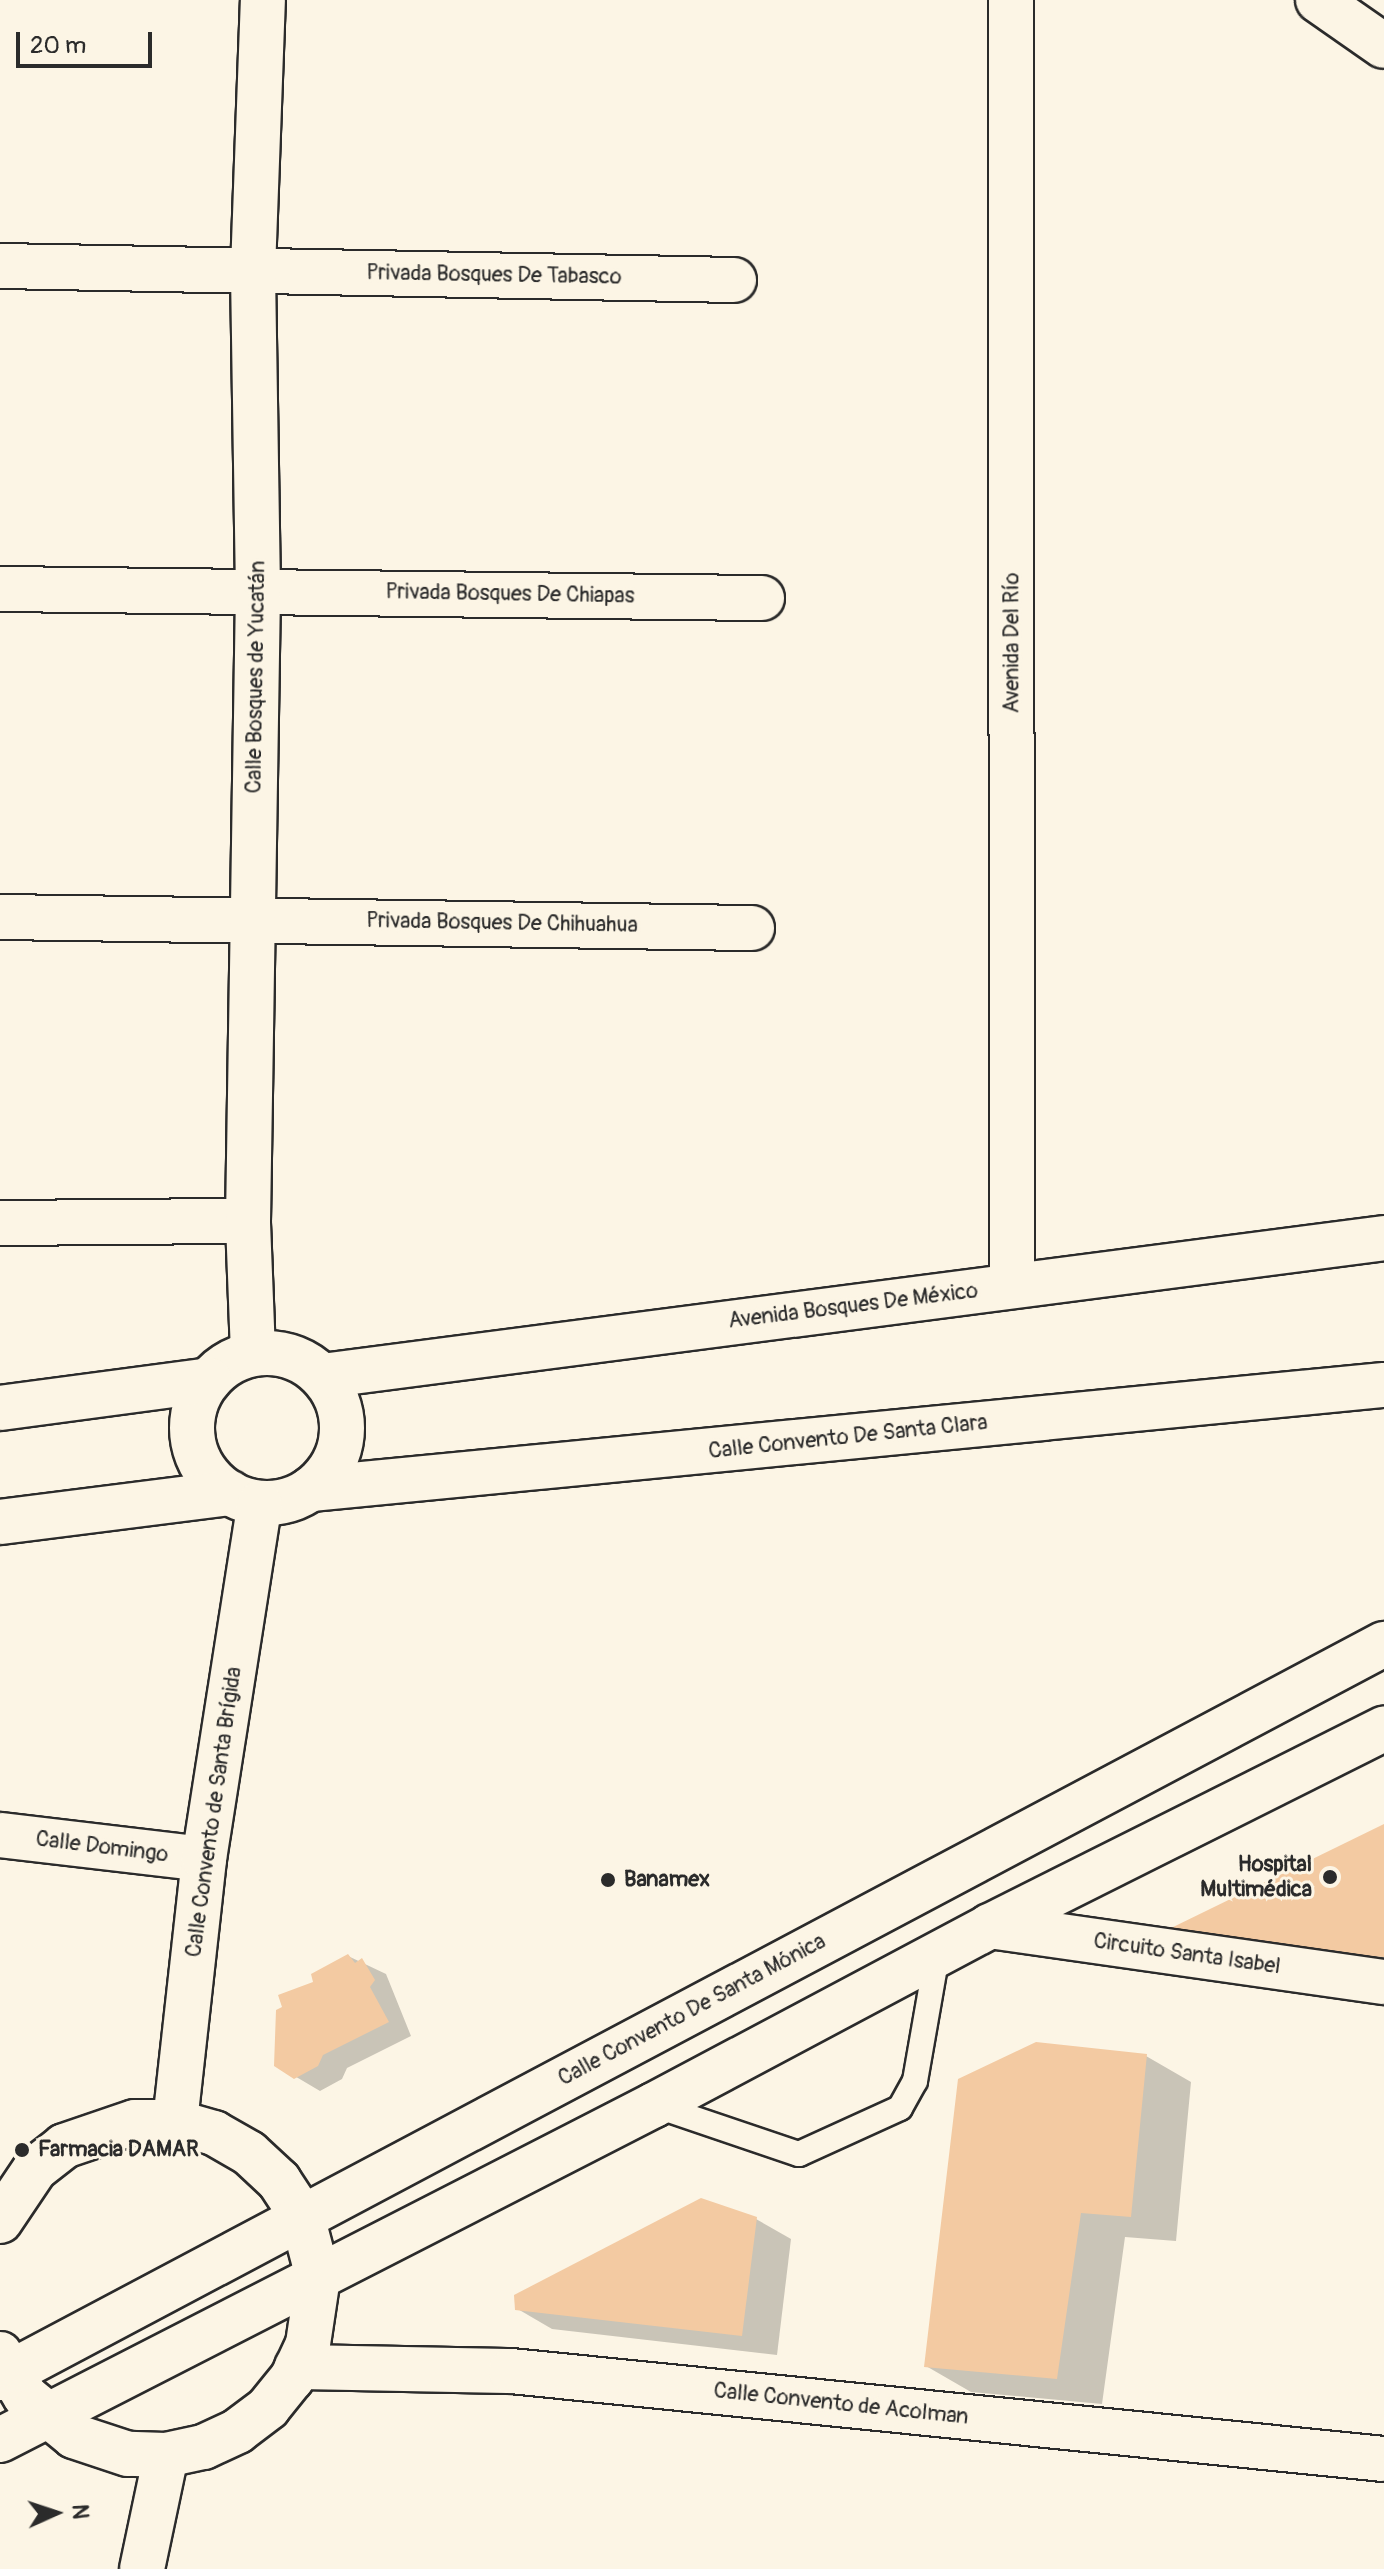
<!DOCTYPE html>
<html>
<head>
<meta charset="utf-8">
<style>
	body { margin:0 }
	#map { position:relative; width:1384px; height:2569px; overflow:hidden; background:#fcf5e5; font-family:Pangolin,sans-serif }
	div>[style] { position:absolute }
	.shadow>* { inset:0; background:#0003 }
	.building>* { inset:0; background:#f3caa2 }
	.roads { filter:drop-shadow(2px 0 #2b2b2b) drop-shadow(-2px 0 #2b2b2b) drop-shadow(0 2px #2b2b2b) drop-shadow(0 -2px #2b2b2b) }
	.lane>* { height:24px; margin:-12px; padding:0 12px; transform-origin:12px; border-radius:12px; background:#fcf5e5 }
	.street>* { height:44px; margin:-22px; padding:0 22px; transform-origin:22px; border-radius:22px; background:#fcf5e5 }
	.street>.ring { margin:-22px; padding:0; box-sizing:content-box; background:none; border:44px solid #fcf5e5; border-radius:50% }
	.secondary>* { height:44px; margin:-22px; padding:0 22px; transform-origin:22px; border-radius:22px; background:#fcf5e5 }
	.primary>* { height:44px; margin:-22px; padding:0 22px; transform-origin:22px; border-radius:22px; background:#fcf5e5 }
	.dots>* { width:22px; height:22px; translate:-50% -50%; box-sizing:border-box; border:4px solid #fcf5e5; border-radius:50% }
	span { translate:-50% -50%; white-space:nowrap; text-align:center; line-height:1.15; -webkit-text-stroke:6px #fcf5e5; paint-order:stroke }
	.street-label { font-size:22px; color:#2b2b2b }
	.poi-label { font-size:22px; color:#2b2b2b; font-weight:700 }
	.right { translate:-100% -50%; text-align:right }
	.left { translate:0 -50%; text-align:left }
	.north { position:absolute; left:16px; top:2473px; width:80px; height:80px; -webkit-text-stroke:6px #fcf5e5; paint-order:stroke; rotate:87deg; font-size:22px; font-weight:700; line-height:32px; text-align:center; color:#2b2b2b }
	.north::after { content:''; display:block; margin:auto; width:28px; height:36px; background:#2b2b2b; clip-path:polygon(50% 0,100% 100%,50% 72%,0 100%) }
	.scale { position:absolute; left:16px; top:32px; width:136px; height:36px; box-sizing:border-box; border:4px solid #2b2b2b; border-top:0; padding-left:10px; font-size:24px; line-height:28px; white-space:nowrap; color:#2b2b2b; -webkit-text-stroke:6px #fcf5e5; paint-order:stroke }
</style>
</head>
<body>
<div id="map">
	<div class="shadow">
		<div style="clip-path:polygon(1384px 1827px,1384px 1973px,1210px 1959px)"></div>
		<div style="clip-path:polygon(348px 1956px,386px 1974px,411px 2036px,347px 2068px,342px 2079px,320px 2091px,276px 2065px,315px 1983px)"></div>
		<div style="clip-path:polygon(1146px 2056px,1191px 2082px,1176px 2241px,1125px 2237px,1102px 2404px,971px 2392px,926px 2366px)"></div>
		<div style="clip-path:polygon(756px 2219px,791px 2239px,777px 2355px,552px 2329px,516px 2308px)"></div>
	</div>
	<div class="building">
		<div style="clip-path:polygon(1384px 1824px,1384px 1957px,1173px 1940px,1167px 1930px)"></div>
		<div style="clip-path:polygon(348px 1954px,355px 1963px,362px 1958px,375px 1980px,370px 1987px,389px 2022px,323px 2055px,318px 2066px,294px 2079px,274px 2066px,276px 2010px,282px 2007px,278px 1995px,313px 1982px,311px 1974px)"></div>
		<div style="clip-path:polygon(1036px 2042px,1147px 2054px,1131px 2217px,1081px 2213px,1057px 2379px,924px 2367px,958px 2079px)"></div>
		<div style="clip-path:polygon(701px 2198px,757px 2217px,742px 2336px,515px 2310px,514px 2295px)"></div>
	</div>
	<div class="roads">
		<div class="lane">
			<div style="left:654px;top:2105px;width:153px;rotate:18.7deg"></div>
			<div style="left:799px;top:2154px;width:111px;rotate:-24.5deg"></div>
			<div style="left:900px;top:2108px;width:31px;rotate:-61deg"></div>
			<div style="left:915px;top:2081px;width:128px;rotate:-80.1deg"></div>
		</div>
		<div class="street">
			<div style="left:1011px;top:0;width:1285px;rotate:89.96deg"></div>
			<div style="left:0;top:266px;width:734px;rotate:1.09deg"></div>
			<div style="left:0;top:589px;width:762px;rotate:0.68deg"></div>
			<div style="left:0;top:917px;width:752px;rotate:0.84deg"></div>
			<div style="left:0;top:1223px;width:248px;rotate:-0.5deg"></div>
			<div style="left:253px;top:1353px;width:132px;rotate:-92.2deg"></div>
			<div style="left:248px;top:1221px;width:630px;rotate:-89.09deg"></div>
			<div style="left:258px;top:591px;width:321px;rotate:-90.9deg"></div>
			<div style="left:253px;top:270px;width:270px;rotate:-87.9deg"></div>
			<div class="ring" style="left:192px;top:1353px;width:106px;height:106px"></div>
			<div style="left:322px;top:1376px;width:1071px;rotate:-7.4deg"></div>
			<div style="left:0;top:1408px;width:211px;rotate:-7.6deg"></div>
			<div style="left:311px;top:1489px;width:1078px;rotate:-5.54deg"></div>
			<div style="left:0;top:1522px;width:232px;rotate:-7.2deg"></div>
			<div style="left:0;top:1835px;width:205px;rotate:6.7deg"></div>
			<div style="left:990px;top:1926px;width:398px;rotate:8.1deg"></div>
			<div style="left:175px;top:2122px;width:265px;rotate:-83.7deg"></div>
			<div style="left:204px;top:1859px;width:360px;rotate:-81.1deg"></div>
			<div style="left:297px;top:2367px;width:214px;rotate:1.1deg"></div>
			<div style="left:511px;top:2371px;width:877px;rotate:5.76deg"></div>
			<div style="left:142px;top:2569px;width:116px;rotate:-78.1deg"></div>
		</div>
		<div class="secondary">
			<div style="left:1318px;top:0;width:80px;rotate:34.9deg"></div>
			<div style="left:0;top:2221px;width:63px;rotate:-56.1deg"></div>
			<div style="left:35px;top:2169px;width:37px;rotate:-38deg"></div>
			<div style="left:64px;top:2146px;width:75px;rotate:-18.7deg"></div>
			<div style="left:135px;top:2122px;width:40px"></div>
			<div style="left:175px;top:2122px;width:41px;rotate:15.8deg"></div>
			<div style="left:214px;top:2133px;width:40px;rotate:29.7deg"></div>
			<div style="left:249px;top:2153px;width:41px;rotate:43deg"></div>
			<div style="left:279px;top:2181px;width:42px;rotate:56.7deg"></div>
			<div style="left:302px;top:2216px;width:63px;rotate:75.3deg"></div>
			<div style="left:318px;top:2277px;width:68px;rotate:98.5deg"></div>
			<div style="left:308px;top:2344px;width:38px;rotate:115deg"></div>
			<div style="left:292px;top:2378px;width:38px;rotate:129deg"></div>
			<div style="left:268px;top:2408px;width:38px;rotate:143deg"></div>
			<div style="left:238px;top:2431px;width:38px;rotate:155deg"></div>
			<div style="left:203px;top:2447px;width:38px;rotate:168deg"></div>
			<div style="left:166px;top:2455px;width:38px;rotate:-178deg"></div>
			<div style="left:128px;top:2454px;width:57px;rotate:-161.6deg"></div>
			<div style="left:74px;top:2436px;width:63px;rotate:-140.8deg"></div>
			<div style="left:25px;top:2396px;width:49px;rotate:-120.8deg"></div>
		</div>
		<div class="primary">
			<div style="left:0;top:2378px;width:1567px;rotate:-27.94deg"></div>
			<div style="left:0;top:2440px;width:735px;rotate:-27.12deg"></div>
			<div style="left:654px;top:2105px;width:381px;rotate:-28deg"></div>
			<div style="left:990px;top:1926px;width:441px;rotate:-26.6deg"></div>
		</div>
	</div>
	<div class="dots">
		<div style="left:1330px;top:1877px;background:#2b2b2b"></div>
		<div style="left:608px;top:1880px;background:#2b2b2b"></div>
		<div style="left:22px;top:2150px;background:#2b2b2b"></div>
	</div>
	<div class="street-label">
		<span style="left:494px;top:275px;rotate:1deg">Privada Bosques De Tabasco</span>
		<span style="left:510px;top:594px;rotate:1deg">Privada Bosques De Chiapas</span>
		<span style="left:1012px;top:643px;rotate:-90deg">Avenida Del Río</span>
		<span style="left:256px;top:677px;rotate:-89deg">Calle Bosques de Yucatán</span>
		<span style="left:502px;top:923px;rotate:1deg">Privada Bosques De Chihuahua</span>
		<span style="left:853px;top:1306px;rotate:-7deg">Avenida Bosques De México</span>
		<span style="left:848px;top:1437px;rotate:-6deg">Calle Convento De Santa Clara</span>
		<span style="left:214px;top:1812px;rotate:-82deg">Calle Convento de Santa Brígida</span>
		<span style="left:102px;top:1847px;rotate:7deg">Calle Domingo</span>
		<span style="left:1187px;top:1954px;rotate:8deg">Circuito Santa Isabel</span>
		<span style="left:692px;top:2010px;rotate:-28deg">Calle Convento De Santa Mónica</span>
		<span style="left:841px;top:2404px;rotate:6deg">Calle Convento de Acolman</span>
	</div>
	<div class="poi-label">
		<span class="right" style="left:1312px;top:1877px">Hospital<br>Multimédica</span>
		<span class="left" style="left:624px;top:1880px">Banamex</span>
		<span class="left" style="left:38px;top:2150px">Farmacia DAMAR</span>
	</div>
	<div class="north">N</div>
	<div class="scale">20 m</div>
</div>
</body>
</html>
